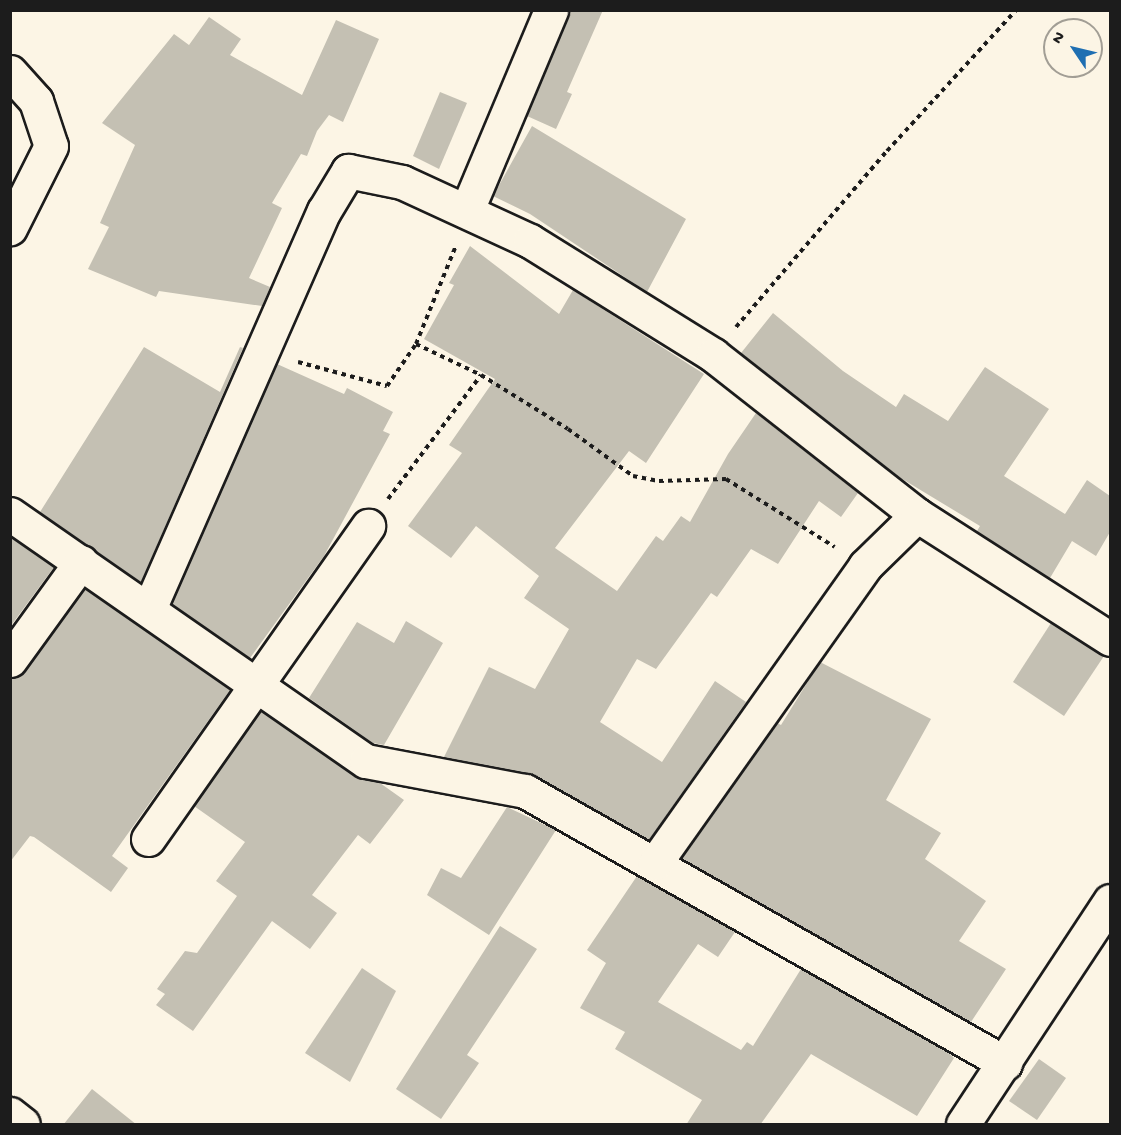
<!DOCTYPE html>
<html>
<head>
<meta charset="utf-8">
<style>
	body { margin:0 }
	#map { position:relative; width:1121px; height:1135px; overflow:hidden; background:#fcf5e5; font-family:"Gochi Hand",sans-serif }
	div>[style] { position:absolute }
	.building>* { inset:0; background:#c4c0b3 }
	.path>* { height:4px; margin-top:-2px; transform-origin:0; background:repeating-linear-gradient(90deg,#1c1c1c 0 4.5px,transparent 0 9px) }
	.roads { filter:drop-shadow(2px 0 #1c1c1c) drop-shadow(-2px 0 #1c1c1c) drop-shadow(0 2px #1c1c1c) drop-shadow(0 -2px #1c1c1c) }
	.minor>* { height:33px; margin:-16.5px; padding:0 16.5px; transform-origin:16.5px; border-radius:16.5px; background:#fcf5e5 }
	span { translate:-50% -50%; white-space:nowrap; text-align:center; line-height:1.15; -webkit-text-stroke:4.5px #fcf5e5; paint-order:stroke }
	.frame { position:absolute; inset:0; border:12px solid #1c1c1c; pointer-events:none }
	.north { position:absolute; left:1043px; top:18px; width:60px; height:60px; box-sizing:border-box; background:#fcf5e5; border:2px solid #a29e95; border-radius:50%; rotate:305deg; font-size:16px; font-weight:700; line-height:24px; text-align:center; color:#1c1c1c }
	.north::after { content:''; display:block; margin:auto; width:21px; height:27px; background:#1f6fb2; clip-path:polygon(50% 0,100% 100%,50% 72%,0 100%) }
</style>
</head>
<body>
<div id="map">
	<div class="building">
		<div style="clip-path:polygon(572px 10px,603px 10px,567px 92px,572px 94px,556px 129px,527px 116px)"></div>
		<div style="clip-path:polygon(209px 17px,241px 39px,230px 55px,302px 95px,336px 20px,379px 39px,343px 122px,329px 115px,317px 131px,307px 156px,301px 154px,272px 203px,282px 208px,249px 278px,270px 287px,262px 306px,159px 291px,156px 297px,88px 269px,109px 227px,100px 223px,135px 145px,102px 123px,174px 34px,189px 45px)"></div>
		<div style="clip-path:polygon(440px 92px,467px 103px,439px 169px,413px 156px)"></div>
		<div style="clip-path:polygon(532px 126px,686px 219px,647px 292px,530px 214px,493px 196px)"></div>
		<div style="clip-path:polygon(470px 246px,559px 314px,573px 290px,704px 374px,646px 463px,629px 451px,555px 548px,617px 591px,656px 536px,663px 541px,681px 516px,690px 522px,728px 454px,756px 413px,858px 493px,841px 517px,819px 501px,778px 564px,751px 549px,717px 597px,711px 593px,656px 669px,637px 659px,600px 722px,662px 762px,715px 681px,746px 702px,649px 840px,534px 775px,444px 757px,489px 667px,535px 689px,569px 629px,524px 598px,539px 576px,476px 526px,451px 558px,408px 526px,462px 453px,449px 445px,495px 379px,424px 339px,454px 285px,449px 283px)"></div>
		<div style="clip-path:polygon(773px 313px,843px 371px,896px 407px,904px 394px,948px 421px,985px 367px,1049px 409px,1004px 476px,1065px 514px,1087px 480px,1110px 496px,1110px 532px,1096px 556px,1072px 541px,1050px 578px,977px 531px,980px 526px,899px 477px,741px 353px)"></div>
		<div style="clip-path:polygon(144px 347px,220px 392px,240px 347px,243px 348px,141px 582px,40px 512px)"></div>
		<div style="clip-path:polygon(277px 364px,344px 394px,347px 388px,393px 412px,383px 431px,390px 434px,324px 556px,250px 658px,172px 604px)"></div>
		<div style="clip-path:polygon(10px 537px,54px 567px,10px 627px)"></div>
		<div style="clip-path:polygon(85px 589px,230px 690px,112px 856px,128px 868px,111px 892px,34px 837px,30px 836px,10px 862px,10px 678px,25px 671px)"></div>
		<div style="clip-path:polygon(406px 621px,443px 643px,384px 745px,373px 743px,309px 698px,357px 622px,394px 643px)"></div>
		<div style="clip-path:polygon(1051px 623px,1104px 656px,1064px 716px,1013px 682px)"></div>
		<div style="clip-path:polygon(820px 662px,931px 719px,886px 800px,941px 833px,925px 859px,986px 901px,959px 941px,1006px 969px,971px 1022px,681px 858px,777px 723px,781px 725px)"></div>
		<div style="clip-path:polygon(261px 711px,355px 776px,380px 783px,404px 800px,370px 844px,358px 835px,312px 895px,337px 913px,310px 949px,272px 921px,193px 1031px,156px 1005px,165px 994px,157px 989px,185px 951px,197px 953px,237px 896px,216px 881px,245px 842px,194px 806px)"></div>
		<div style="clip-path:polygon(507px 807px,556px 830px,489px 935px,427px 895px,441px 868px,461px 878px)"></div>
		<div style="clip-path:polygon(637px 876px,735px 932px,718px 957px,698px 944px,658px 1002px,741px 1050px,747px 1042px,753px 1046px,801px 969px,950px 1054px,954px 1058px,917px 1116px,811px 1054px,760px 1125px,686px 1125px,702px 1100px,615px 1049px,625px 1032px,580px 1008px,606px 963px,587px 950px)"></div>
		<div style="clip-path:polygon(500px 926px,537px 949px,467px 1055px,479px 1063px,441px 1119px,396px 1089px)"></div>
		<div style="clip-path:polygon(362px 968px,396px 991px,350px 1082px,305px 1053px)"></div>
		<div style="clip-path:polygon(1039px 1059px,1066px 1078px,1037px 1120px,1009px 1101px)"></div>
		<div style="clip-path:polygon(92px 1089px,137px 1125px,63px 1125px)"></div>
	</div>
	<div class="path">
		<div style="left:736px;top:327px;width:232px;rotate:-49.4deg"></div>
		<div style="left:887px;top:151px;width:191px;rotate:-47.5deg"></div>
		<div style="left:416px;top:344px;width:72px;rotate:25.5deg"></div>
		<div style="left:481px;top:375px;width:102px;rotate:31.8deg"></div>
		<div style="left:568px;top:429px;width:80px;rotate:35.9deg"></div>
		<div style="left:633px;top:476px;width:26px;rotate:11deg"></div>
		<div style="left:659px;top:481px;width:67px;rotate:-1.7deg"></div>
		<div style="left:726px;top:479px;width:128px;rotate:32deg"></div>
		<div style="left:298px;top:362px;width:92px;rotate:15.1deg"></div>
		<div style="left:387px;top:386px;width:51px;rotate:-55.4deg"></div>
		<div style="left:416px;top:344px;width:104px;rotate:-67.9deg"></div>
		<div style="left:388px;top:499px;width:155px;rotate:-53.1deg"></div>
	</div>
	<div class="roads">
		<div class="minor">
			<div style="left:10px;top:72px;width:39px;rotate:48deg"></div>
			<div style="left:36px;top:101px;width:47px;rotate:71.6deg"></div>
			<div style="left:51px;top:146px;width:92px;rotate:116.6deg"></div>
			<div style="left:467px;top:210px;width:217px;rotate:-67.2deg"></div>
			<div style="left:10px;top:514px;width:433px;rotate:34.8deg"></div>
			<div style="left:366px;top:761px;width:162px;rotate:10.7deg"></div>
			<div style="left:525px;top:791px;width:552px;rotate:29.54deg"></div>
			<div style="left:149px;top:609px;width:435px;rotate:-66.3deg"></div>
			<div style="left:324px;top:211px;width:47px;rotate:-59deg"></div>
			<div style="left:348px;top:171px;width:55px;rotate:11.5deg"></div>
			<div style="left:402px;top:182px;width:141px;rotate:24.7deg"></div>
			<div style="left:530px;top:241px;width:216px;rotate:31.9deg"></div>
			<div style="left:713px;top:355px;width:259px;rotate:38.1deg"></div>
			<div style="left:10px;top:660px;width:121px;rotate:-54.1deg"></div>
			<div style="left:148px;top:839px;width:383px;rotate:-54.9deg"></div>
			<div style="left:655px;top:863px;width:364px;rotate:-54.7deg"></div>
			<div style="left:865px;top:566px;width:73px;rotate:-44.4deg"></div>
			<div style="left:917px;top:515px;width:229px;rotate:32.7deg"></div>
			<div style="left:10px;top:1114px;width:16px;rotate:38deg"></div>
			<div style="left:963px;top:1124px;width:267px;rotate:-56.6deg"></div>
		</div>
	</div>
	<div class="frame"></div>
	<div class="north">N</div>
</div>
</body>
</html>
